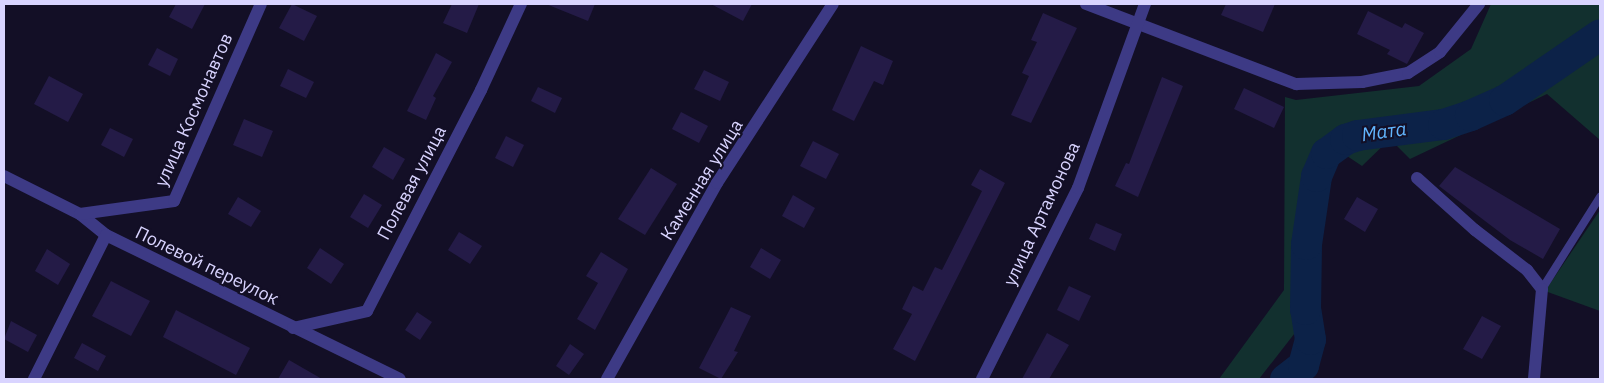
<!DOCTYPE html>
<html>
<head>
<meta charset="utf-8">
<style>
	body { margin:0 }
	#map { position:relative; width:1604px; height:383px; overflow:hidden; background:#130f26; font-family:"IBM Plex Sans",sans-serif }
	div>[style] { position:absolute }
	.green>* { inset:0; background:#12302f }
	.river>* { height:31px; margin:-15.5px; padding:0 15.5px; transform-origin:15.5px; border-radius:15.5px; background:#0c2248 }
	.building>* { inset:0; background:#241b47 }
	.service>* { height:8px; margin:-4px; padding:0 4px; transform-origin:4px; border-radius:4px; background:#3d3a85 }
	.minor>* { height:12px; margin:-6px; padding:0 6px; transform-origin:6px; border-radius:6px; background:#3d3a85 }
	.tertiary>* { height:12px; margin:-6px; padding:0 6px; transform-origin:6px; border-radius:6px; background:#3d3a85 }
	span { translate:-50% -50%; white-space:nowrap; text-align:center; line-height:1.15; -webkit-text-stroke:4px #130f26; paint-order:stroke }
	.street-label { font-size:18px; color:#d9d4ff }
	.water-label { font-size:19px; color:#62b6ff; font-style:italic }
	.frame { position:absolute; inset:0; border:5px solid #d9d4ff; pointer-events:none }
</style>
</head>
<body>
<div id="map">
	<div class="green">
		<div style="clip-path:polygon(1491px 4px,1600px 4px,1600px 140px,1547px 94px,1410px 159px,1390px 139px,1362px 166px,1338px 150px,1322px 173px,1312px 311px,1259px 379px,1219px 379px,1284px 290px,1285px 97px,1296px 100px,1419px 86px,1471px 49px)"></div>
		<div style="clip-path:polygon(1600px 210px,1600px 311px,1545px 291px)"></div>
	</div>
	<div class="river">
		<div style="left:1285px;top:379px;width:23px;rotate:-38deg"></div>
		<div style="left:1303px;top:365px;width:27px;rotate:-75deg"></div>
		<div style="left:1310px;top:339px;width:30px;rotate:-99deg"></div>
		<div style="left:1305px;top:309px;width:65px;rotate:-89.1deg"></div>
		<div style="left:1306px;top:244px;width:69px;rotate:-81.6deg"></div>
		<div style="left:1316px;top:176px;width:25px;rotate:-67deg"></div>
		<div style="left:1326px;top:153px;width:24px;rotate:-36deg"></div>
		<div style="left:1345px;top:139px;width:13px;rotate:-18deg"></div>
		<div style="left:1357px;top:135px;width:87px;rotate:-7.3deg"></div>
		<div style="left:1443px;top:124px;width:28px;rotate:-18deg"></div>
		<div style="left:1470px;top:115px;width:37px;rotate:-24deg"></div>
		<div style="left:1504px;top:100px;width:116px;rotate:-34.5deg"></div>
	</div>
	<div class="building">
		<div style="clip-path:polygon(176px 4px,205px 4px,192px 29px,169px 17px)"></div>
		<div style="clip-path:polygon(292px 4px,317px 16px,304px 41px,279px 28px)"></div>
		<div style="clip-path:polygon(452px 4px,479px 4px,467px 33px,443px 23px)"></div>
		<div style="clip-path:polygon(546px 4px,595px 4px,588px 21px)"></div>
		<div style="clip-path:polygon(711px 4px,752px 4px,743px 21px)"></div>
		<div style="clip-path:polygon(1226px 4px,1275px 4px,1263px 32px,1221px 15px)"></div>
		<div style="clip-path:polygon(1368px 11px,1402px 28px,1405px 23px,1424px 33px,1407px 64px,1387px 54px,1390px 50px,1357px 34px)"></div>
		<div style="clip-path:polygon(1043px 13px,1077px 28px,1031px 123px,1011px 115px,1029px 76px,1022px 73px,1037px 42px,1031px 40px)"></div>
		<div style="clip-path:polygon(861px 46px,893px 61px,883px 85px,874px 81px,854px 121px,832px 110px)"></div>
		<div style="clip-path:polygon(157px 48px,178px 59px,170px 76px,148px 65px)"></div>
		<div style="clip-path:polygon(436px 53px,452px 62px,433px 96px,436px 98px,426px 120px,407px 111px)"></div>
		<div style="clip-path:polygon(288px 69px,314px 82px,306px 98px,280px 86px)"></div>
		<div style="clip-path:polygon(704px 70px,729px 82px,720px 101px,694px 89px)"></div>
		<div style="clip-path:polygon(49px 76px,83px 94px,68px 122px,34px 104px)"></div>
		<div style="clip-path:polygon(1162px 77px,1183px 86px,1138px 197px,1115px 186px,1126px 163px,1129px 164px)"></div>
		<div style="clip-path:polygon(538px 87px,562px 98px,555px 113px,531px 101px)"></div>
		<div style="clip-path:polygon(1244px 88px,1284px 107px,1274px 128px,1234px 109px)"></div>
		<div style="clip-path:polygon(681px 112px,708px 126px,699px 143px,672px 129px)"></div>
		<div style="clip-path:polygon(244px 119px,273px 131px,262px 157px,233px 145px)"></div>
		<div style="clip-path:polygon(110px 128px,133px 139px,124px 157px,101px 145px)"></div>
		<div style="clip-path:polygon(506px 136px,524px 145px,513px 167px,495px 158px)"></div>
		<div style="clip-path:polygon(813px 141px,839px 154px,826px 179px,800px 166px)"></div>
		<div style="clip-path:polygon(384px 147px,405px 159px,393px 180px,372px 167px)"></div>
		<div style="clip-path:polygon(1455px 167px,1560px 229px,1543px 259px,1510px 240px,1439px 186px)"></div>
		<div style="clip-path:polygon(651px 168px,677px 184px,645px 235px,618px 219px)"></div>
		<div style="clip-path:polygon(980px 169px,1005px 183px,915px 361px,893px 349px,912px 314px,902px 309px,913px 286px,923px 291px,935px 267px,942px 270px,982px 191px,971px 185px)"></div>
		<div style="clip-path:polygon(364px 194px,382px 205px,368px 228px,350px 217px)"></div>
		<div style="clip-path:polygon(793px 195px,815px 208px,804px 228px,782px 216px)"></div>
		<div style="clip-path:polygon(238px 197px,261px 211px,251px 227px,228px 214px)"></div>
		<div style="clip-path:polygon(1357px 197px,1378px 209px,1365px 232px,1344px 219px)"></div>
		<div style="clip-path:polygon(1096px 223px,1122px 234px,1115px 251px,1089px 239px)"></div>
		<div style="clip-path:polygon(459px 232px,482px 246px,470px 264px,448px 250px)"></div>
		<div style="clip-path:polygon(320px 248px,344px 264px,331px 284px,307px 268px)"></div>
		<div style="clip-path:polygon(761px 248px,781px 260px,770px 279px,750px 267px)"></div>
		<div style="clip-path:polygon(47px 249px,70px 264px,58px 285px,35px 271px)"></div>
		<div style="clip-path:polygon(601px 252px,628px 269px,595px 330px,577px 319px,598px 283px,586px 276px)"></div>
		<div style="clip-path:polygon(111px 281px,150px 301px,131px 336px,92px 316px)"></div>
		<div style="clip-path:polygon(1069px 286px,1091px 296px,1079px 321px,1057px 310px)"></div>
		<div style="clip-path:polygon(731px 307px,751px 316px,734px 351px,738px 352px,721px 379px,699px 368px)"></div>
		<div style="clip-path:polygon(176px 310px,250px 348px,236px 375px,163px 337px)"></div>
		<div style="clip-path:polygon(417px 312px,432px 322px,420px 340px,405px 330px)"></div>
		<div style="clip-path:polygon(1482px 316px,1501px 326px,1482px 359px,1463px 349px)"></div>
		<div style="clip-path:polygon(11px 321px,37px 335px,28px 352px,4px 339px)"></div>
		<div style="clip-path:polygon(1047px 333px,1069px 345px,1049px 379px,1022px 379px)"></div>
		<div style="clip-path:polygon(82px 343px,106px 356px,98px 371px,74px 358px)"></div>
		<div style="clip-path:polygon(570px 344px,584px 354px,569px 375px,556px 366px)"></div>
		<div style="clip-path:polygon(289px 360px,322px 379px,278px 379px)"></div>
	</div>
	<div class="service">
		<div style="left:1542px;top:289px;width:109px;rotate:-57.8deg"></div>
	</div>
	<div class="minor">
		<div style="left:1086px;top:4px;width:225px;rotate:20.9deg"></div>
		<div style="left:1296px;top:84px;width:66px;rotate:-1.7deg"></div>
		<div style="left:1362px;top:82px;width:47px;rotate:-11.1deg"></div>
		<div style="left:1408px;top:73px;width:38px;rotate:-33deg"></div>
		<div style="left:1440px;top:52px;width:62px;rotate:-50.9deg"></div>
		<div style="left:4px;top:176px;width:85px;rotate:26.6deg"></div>
		<div style="left:80px;top:214px;width:33px;rotate:39deg"></div>
		<div style="left:106px;top:235px;width:327px;rotate:26.1deg"></div>
		<div style="left:1417px;top:178px;width:78px;rotate:41.9deg"></div>
		<div style="left:1475px;top:230px;width:66px;rotate:37.6deg"></div>
		<div style="left:1527px;top:270px;width:24px;rotate:52deg"></div>
		<div style="left:1542px;top:289px;width:90px;rotate:95.1deg"></div>
		<div style="left:80px;top:214px;width:95px;rotate:-7.9deg"></div>
		<div style="left:174px;top:201px;width:215px;rotate:-66.2deg"></div>
		<div style="left:293px;top:328px;width:76px;rotate:-12.9deg"></div>
		<div style="left:367px;top:311px;width:249px;rotate:-62.7deg"></div>
		<div style="left:481px;top:90px;width:95px;rotate:-65.1deg"></div>
		<div style="left:34px;top:379px;width:161px;rotate:-63.4deg"></div>
		<div style="left:607px;top:379px;width:225px;rotate:-60.7deg"></div>
		<div style="left:717px;top:183px;width:213px;rotate:-57.1deg"></div>
	</div>
	<div class="tertiary">
		<div style="left:982px;top:379px;width:214px;rotate:-63.3deg"></div>
		<div style="left:1078px;top:188px;width:196px;rotate:-70deg"></div>
	</div>
	<div class="street-label">
		<span style="left:194px;top:110px;rotate:-66deg">улица Космонавтов</span>
		<span style="left:702px;top:180px;rotate:-58deg">Каменная улица</span>
		<span style="left:412px;top:183px;rotate:-62deg">Полевая улица</span>
		<span style="left:1042px;top:214px;rotate:-65deg">улица Артамонова</span>
		<span style="left:207px;top:266px;rotate:26deg">Полевой переулок</span>
	</div>
	<div class="water-label">
		<span style="left:1384px;top:132px;rotate:-8deg">Мата</span>
	</div>
	<div class="frame"></div>
</div>
</body>
</html>
